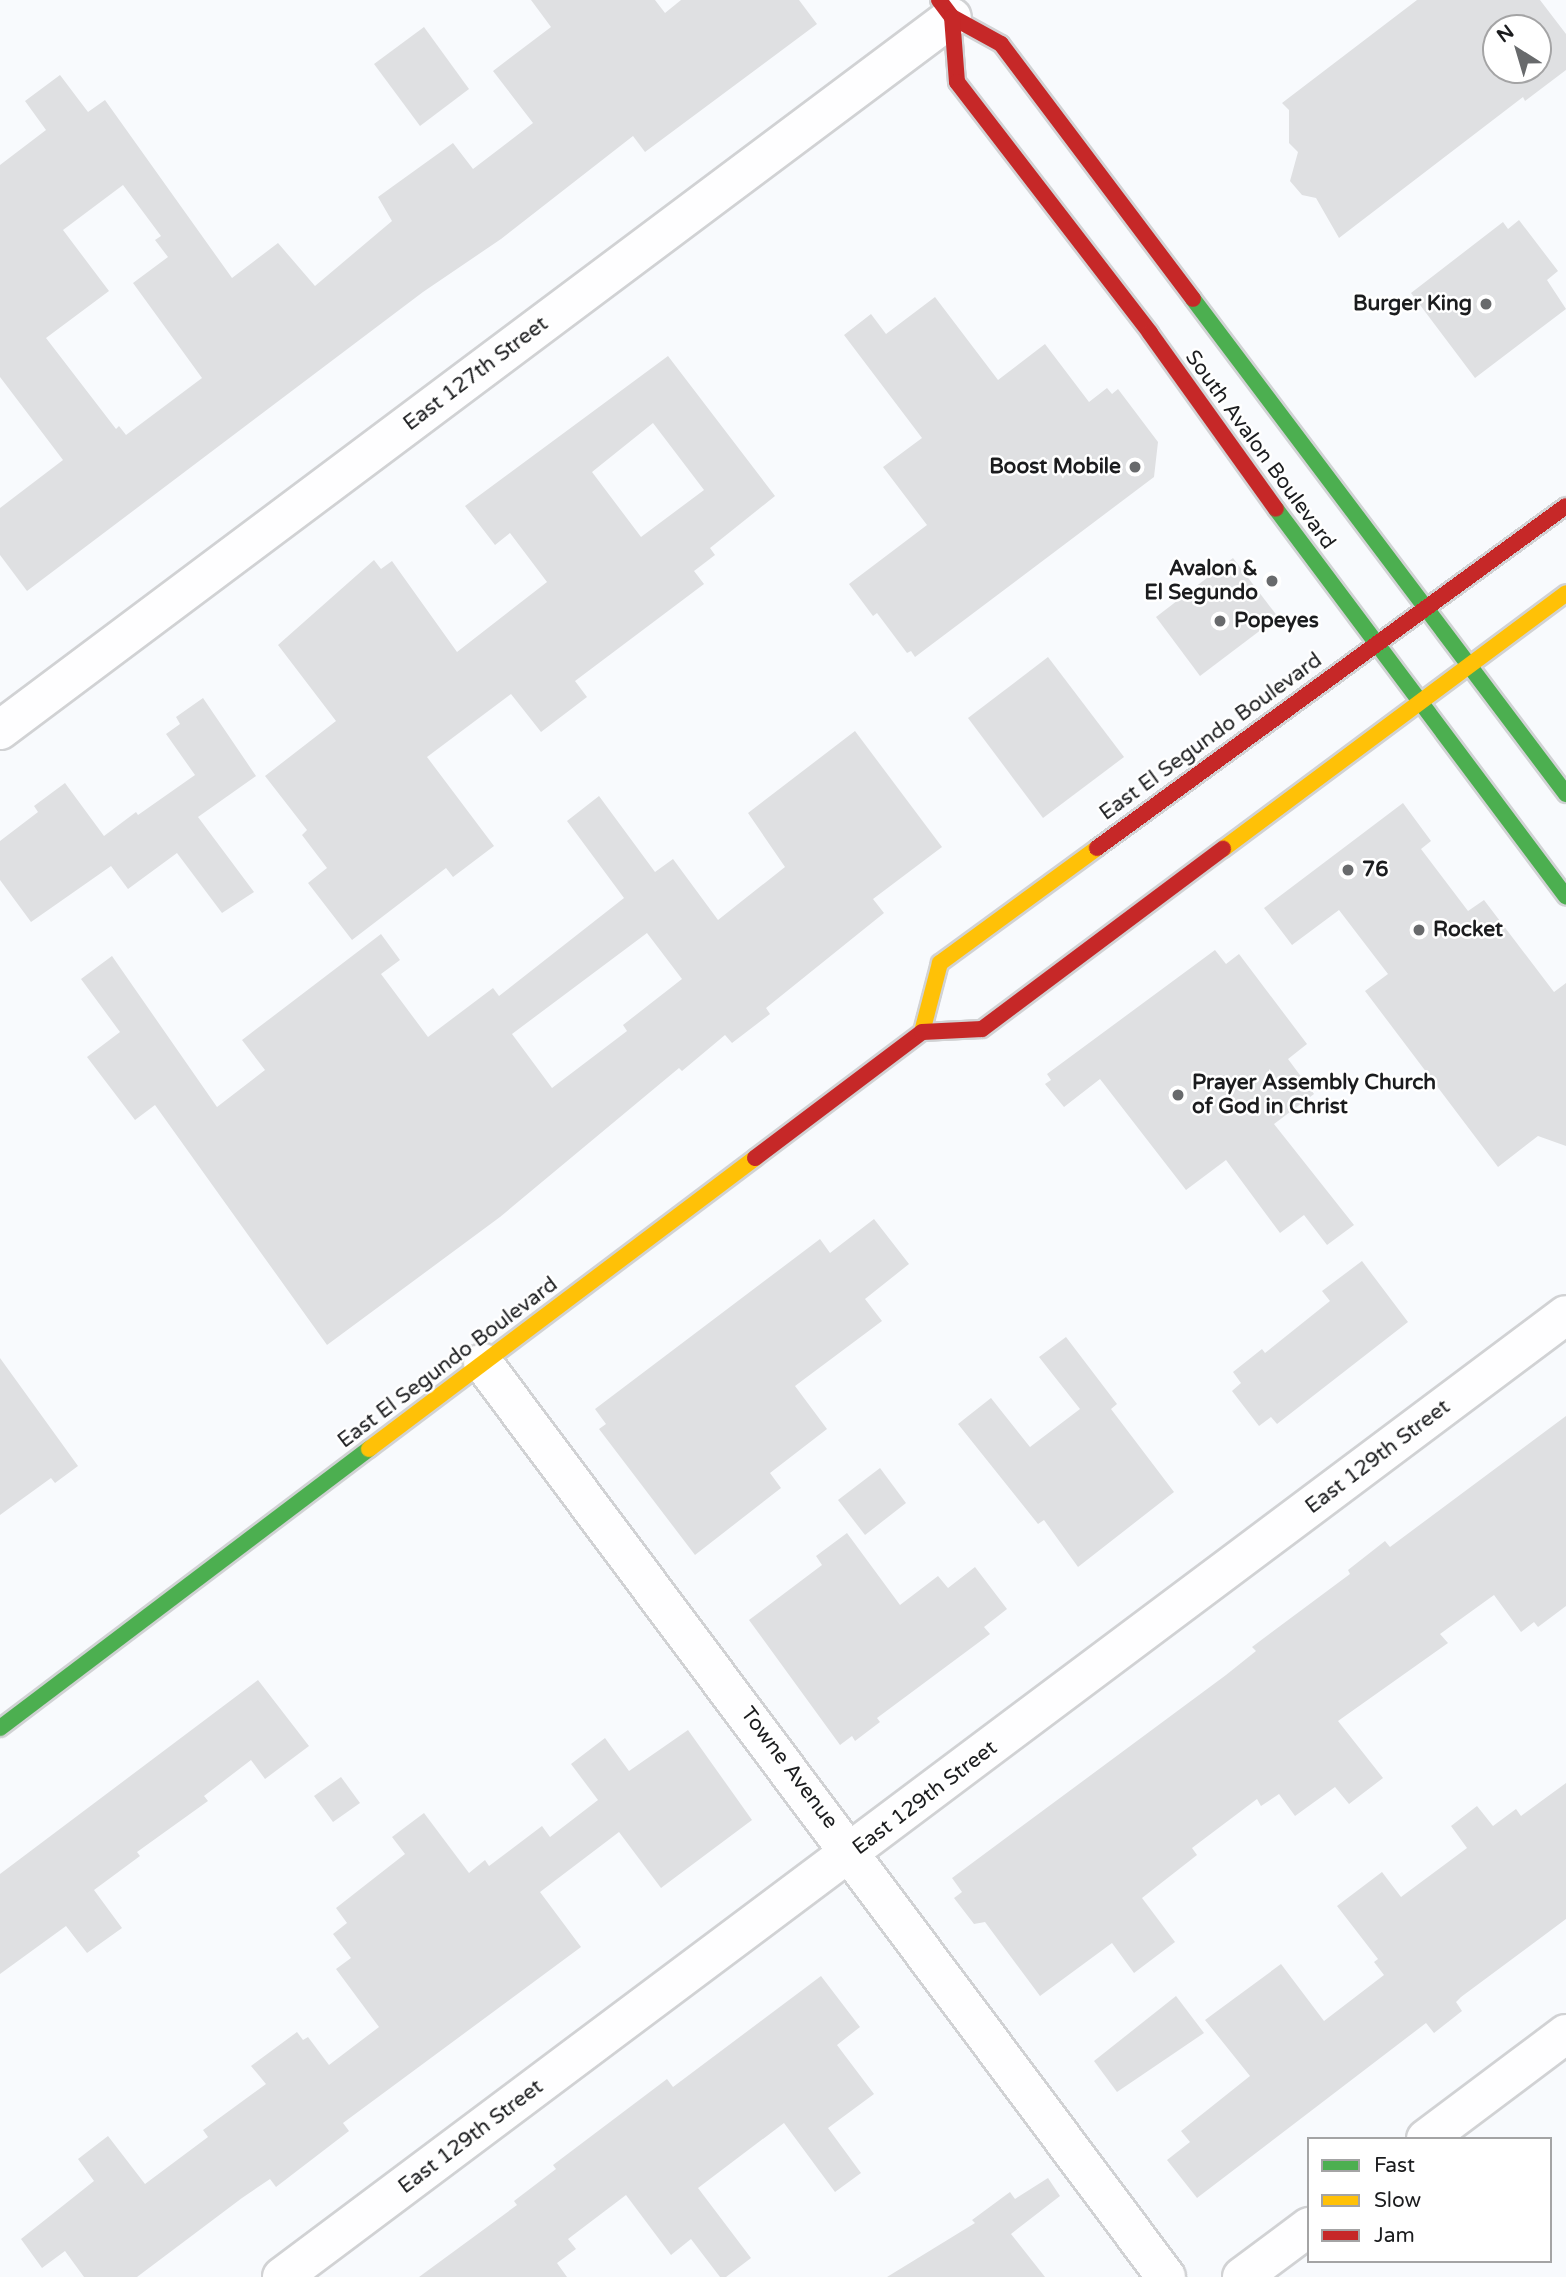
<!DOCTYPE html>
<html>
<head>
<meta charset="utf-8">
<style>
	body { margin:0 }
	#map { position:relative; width:1566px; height:2277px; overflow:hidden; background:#f8fafd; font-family:"Varela Round",sans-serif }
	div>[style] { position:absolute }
	.building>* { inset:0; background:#dfe0e2 }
	.roads { filter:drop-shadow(2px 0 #d1d2d4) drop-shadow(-2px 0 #d1d2d4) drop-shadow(0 2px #d1d2d4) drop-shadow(0 -2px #d1d2d4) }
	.street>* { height:38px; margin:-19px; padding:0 19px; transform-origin:19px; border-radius:19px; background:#fefeff }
	.fast>* { height:16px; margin:-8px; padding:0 8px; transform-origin:8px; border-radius:8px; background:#4caf50 }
	.slow>* { height:16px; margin:-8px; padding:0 8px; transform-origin:8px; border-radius:8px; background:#ffc107 }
	.jam>* { height:16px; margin:-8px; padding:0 8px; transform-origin:8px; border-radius:8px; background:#c62828 }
	.dots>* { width:19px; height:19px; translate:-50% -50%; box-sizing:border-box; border:4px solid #fff; border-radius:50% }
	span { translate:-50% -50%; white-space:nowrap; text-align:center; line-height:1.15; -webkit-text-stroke:5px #fff; paint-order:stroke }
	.poi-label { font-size:21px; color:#1b1c1e; font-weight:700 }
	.right { translate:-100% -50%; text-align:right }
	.left { translate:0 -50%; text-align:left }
	.street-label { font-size:21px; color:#1b1c1e }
	.legend { position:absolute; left:1307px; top:2137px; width:245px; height:126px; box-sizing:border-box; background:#fff; border:2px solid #a4a4a5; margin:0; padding:9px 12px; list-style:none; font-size:21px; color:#1b1c1e }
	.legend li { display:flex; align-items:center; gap:14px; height:35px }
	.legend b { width:35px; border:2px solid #a4a4a5 }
	.north { position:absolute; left:1482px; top:14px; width:70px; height:70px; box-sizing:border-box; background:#fff; border:2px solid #a4a4a5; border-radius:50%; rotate:323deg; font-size:19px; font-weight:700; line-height:28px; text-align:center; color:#1b1c1e }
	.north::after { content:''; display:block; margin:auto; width:24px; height:32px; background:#686a6c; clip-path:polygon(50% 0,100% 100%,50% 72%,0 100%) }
</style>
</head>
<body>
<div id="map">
	<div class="building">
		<div style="clip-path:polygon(evenodd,531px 0,655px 0,665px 13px,681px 0,799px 0,817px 24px,645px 152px,633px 136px,501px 239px,423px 292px,27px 591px,0 555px,0 508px,63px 460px,0 377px,0 165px,46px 130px,25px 101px,60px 75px,88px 112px,105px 100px,232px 278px,278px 243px,315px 286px,392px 221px,378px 197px,453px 143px,473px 169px,533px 123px,493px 71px,551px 27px,531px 0,123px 185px,161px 236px,155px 240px,168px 257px,133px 283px,202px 378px,126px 435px,119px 426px,116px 429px,46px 338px,109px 291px,63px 230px,123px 185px)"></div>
		<div style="clip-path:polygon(evenodd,1417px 0,1540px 0,1566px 34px,1566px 70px,1525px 101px,1523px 97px,1339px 238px,1316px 198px,1302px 195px,1290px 181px,1298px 152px,1289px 143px,1289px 110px,1282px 103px,1417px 0,1496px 28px,1538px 28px,1538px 70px,1496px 70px,1496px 28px)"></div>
		<div style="clip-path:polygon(424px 27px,469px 89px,420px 126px,374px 64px)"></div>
		<div style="clip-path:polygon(1519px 220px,1558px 271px,1547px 280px,1566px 309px,1475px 378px,1411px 293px,1503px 222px,1508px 229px)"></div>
		<div style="clip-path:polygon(935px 297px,998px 380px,1045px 344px,1089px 402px,1107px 388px,1112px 394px,1118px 389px,1158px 442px,1154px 477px,915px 657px,911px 651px,907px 653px,877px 613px,873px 616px,849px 584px,927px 525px,883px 467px,922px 438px,844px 335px,871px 314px,886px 334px)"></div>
		<div style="clip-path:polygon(evenodd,668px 356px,775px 496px,710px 548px,715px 555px,694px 571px,704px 584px,575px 681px,587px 697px,541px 732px,511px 694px,427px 757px,494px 846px,453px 877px,446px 868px,352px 940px,308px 883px,327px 868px,302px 835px,307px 830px,265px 776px,336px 721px,278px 645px,374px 560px,381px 569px,392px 561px,457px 652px,547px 582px,510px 533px,495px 545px,465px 506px,668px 356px,653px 423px,704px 490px,641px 537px,592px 472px,653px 423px)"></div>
		<div style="clip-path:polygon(1233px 558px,1278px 617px,1200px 676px,1156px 617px)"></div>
		<div style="clip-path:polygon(1048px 657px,1124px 757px,1043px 818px,968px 718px)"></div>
		<div style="clip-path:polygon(203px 698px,256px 776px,198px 817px,254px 892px,222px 913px,177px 853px,128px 889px,111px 866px,31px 922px,0 880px,0 841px,38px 812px,34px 806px,65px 783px,104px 836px,136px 812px,138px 815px,195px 775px,166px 734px,180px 724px,176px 717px)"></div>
		<div style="clip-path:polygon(evenodd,855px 731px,942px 847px,873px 899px,884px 913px,766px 1008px,770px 1014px,732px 1043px,725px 1035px,682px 1071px,679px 1068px,500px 1217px,327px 1345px,155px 1105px,135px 1120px,87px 1057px,120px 1032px,81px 979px,112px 956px,217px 1107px,265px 1070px,242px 1040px,381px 934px,400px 960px,381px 974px,428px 1037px,493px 988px,499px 996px,624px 898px,567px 821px,599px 796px,655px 872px,673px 859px,718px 920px,785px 867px,748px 813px,855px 731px,647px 933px,682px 979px,623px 1025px,627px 1031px,552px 1088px,512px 1034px,647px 933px)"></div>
		<div style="clip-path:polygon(1403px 803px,1431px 841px,1421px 849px,1468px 911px,1484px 900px,1554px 992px,1566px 983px,1566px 1146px,1538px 1136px,1498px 1167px,1365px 991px,1388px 974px,1339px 910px,1292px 945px,1264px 908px)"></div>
		<div style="clip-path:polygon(1215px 950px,1226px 964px,1239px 954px,1307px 1044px,1288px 1059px,1314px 1094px,1274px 1124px,1354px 1225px,1327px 1245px,1304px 1215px,1280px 1233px,1226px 1160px,1186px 1190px,1100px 1079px,1064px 1107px,1045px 1084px,1051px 1080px,1047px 1074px)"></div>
		<div style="clip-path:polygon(874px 1219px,909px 1264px,865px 1299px,882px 1321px,795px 1386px,827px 1429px,770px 1473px,781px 1488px,695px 1555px,599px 1429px,606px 1424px,595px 1409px,820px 1239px,830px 1253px)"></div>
		<div style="clip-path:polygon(1362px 1261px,1408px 1322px,1277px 1424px,1271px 1417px,1259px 1426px,1232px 1391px,1241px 1383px,1233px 1372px,1262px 1349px,1265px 1353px,1330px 1301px,1322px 1291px)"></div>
		<div style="clip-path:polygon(1066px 1337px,1117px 1404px,1111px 1409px,1174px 1492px,1078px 1567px,1044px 1520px,1038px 1524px,958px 1424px,991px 1398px,1030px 1447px,1080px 1409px,1039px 1357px)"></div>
		<div style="clip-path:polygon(0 1358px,78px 1466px,55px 1483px,51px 1478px,0 1515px)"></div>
		<div style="clip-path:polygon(1566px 1416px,1566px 1606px,1538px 1627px,1534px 1622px,1521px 1632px,1494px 1595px,1440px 1634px,1448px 1643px,1338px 1721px,1383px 1778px,1349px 1804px,1335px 1787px,1295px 1816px,1279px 1794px,1261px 1806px,1257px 1799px,1192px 1848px,1197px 1855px,1142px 1898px,1175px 1942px,1134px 1973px,1112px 1943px,1040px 1996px,985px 1922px,974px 1924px,954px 1898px,962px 1892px,952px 1878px,1226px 1675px,1256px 1651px,1252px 1647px,1350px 1574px,1348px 1570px,1385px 1541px,1390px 1547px)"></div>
		<div style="clip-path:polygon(880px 1468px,906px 1503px,865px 1535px,838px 1500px)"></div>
		<div style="clip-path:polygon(847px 1533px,900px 1605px,938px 1576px,948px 1588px,975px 1567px,1007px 1609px,984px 1627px,990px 1634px,877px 1718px,880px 1722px,855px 1741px,852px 1736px,840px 1745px,749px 1620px,822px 1565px,816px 1556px)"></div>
		<div style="clip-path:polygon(258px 1680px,309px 1746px,265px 1779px,251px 1760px,204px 1796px,208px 1801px,137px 1852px,140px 1856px,94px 1890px,122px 1928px,87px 1953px,66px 1926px,0 1974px,0 1874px)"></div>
		<div style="clip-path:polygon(688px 1730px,752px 1820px,661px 1888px,619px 1832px,540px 1892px,581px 1947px,343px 2123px,349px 2131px,276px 2187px,270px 2179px,242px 2198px,137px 2277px,84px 2277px,65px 2251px,42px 2268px,21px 2239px,94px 2181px,78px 2159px,108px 2136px,145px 2184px,208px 2137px,203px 2130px,266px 2084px,251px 2066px,297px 2032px,303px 2040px,308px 2037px,329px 2065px,379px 2027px,336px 1969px,351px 1958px,333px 1934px,347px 1923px,336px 1908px,405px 1854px,392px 1837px,424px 1813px,469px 1873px,485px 1860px,489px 1866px,542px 1826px,550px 1837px,598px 1800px,571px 1764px,605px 1738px,629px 1771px)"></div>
		<div style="clip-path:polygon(341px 1777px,360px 1803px,333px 1822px,314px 1796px)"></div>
		<div style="clip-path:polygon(1566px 1783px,1566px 1919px,1461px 1997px,1456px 2002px,1462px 2011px,1434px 2033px,1426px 2023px,1197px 2198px,1167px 2160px,1190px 2142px,1181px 2131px,1250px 2076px,1205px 2020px,1281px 1964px,1324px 2021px,1384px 1975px,1374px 1962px,1378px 1959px,1337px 1906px,1382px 1872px,1401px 1897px,1467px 1848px,1451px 1826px,1477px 1806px,1493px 1826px,1516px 1809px,1521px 1816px)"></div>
		<div style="clip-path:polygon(821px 1976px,860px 2027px,837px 2045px,874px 2094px,828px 2128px,861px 2173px,835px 2192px,784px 2123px,698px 2188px,751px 2258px,726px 2277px,720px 2277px,691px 2239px,671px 2255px,626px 2195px,568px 2239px,576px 2249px,557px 2263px,567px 2277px,419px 2277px,517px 2205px,514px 2201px,556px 2169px,553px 2165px,667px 2079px,673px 2087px)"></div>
		<div style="clip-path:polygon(1176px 1996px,1204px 2033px,1117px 2092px,1094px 2061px)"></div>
		<div style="clip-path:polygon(1048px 2178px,1060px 2196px,1011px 2234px,1045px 2277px,887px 2277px,975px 2223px,972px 2220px,1010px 2192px,1015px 2199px)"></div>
	</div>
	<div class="roads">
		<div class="street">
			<div style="left:0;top:730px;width:1189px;rotate:-36.83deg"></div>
			<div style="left:483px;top:1363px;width:1141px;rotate:53.23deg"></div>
			<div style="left:1426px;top:2139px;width:175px;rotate:-36.9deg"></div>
			<div style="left:282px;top:2277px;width:1604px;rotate:-36.84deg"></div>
			<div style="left:1242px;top:2277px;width:84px;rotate:-36.7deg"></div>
		</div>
		<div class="fast">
			<div style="left:1193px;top:299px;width:620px;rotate:53deg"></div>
			<div style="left:1276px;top:509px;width:484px;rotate:53.2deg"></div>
			<div style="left:0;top:1728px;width:463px;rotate:-37.1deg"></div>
		</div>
		<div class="slow">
			<div style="left:1223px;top:849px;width:428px;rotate:-36.7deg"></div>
			<div style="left:922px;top:1032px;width:71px;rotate:-75.4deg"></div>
			<div style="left:940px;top:963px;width:195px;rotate:-36.2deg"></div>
			<div style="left:369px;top:1449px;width:483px;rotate:-37deg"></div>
		</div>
		<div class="jam">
			<div style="left:939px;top:0;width:21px;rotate:53deg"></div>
			<div style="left:952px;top:17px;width:56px;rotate:28.9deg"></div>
			<div style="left:1001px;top:44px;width:319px;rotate:53deg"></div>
			<div style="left:952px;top:17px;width:65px;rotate:85.6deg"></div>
			<div style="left:957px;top:82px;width:317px;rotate:52.4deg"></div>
			<div style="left:1150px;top:333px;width:216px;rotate:54.4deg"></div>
			<div style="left:1097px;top:848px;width:580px;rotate:-36.1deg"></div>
			<div style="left:755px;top:1158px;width:209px;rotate:-37deg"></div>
			<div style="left:922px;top:1032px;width:60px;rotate:-2.9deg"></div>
			<div style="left:982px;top:1029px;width:301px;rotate:-36.8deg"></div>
		</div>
	</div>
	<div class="dots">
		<div style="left:1486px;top:304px;background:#686a6c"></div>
		<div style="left:1135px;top:467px;background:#686a6c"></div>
		<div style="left:1272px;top:581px;background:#686a6c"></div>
		<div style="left:1220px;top:621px;background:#686a6c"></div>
		<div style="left:1348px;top:870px;background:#686a6c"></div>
		<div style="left:1419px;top:930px;background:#686a6c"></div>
		<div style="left:1178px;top:1095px;background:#686a6c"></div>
	</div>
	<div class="poi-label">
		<span class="right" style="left:1472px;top:304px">Burger King</span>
		<span class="right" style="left:1121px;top:467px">Boost Mobile</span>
		<span class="right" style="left:1258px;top:581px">Avalon &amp;<br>El Segundo</span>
		<span class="left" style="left:1234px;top:621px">Popeyes</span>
		<span class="left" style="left:1362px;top:870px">76</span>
		<span class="left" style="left:1433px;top:930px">Rocket</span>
		<span class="left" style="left:1192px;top:1095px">Prayer Assembly Church<br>of God in Christ</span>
	</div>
	<div class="street-label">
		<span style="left:476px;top:374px;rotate:-37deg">East 127th Street</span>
		<span style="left:1260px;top:450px;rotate:54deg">South Avalon Boulevard</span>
		<span style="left:1211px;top:737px;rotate:-36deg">East El Segundo Boulevard</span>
		<span style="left:448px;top:1363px;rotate:-37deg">East El Segundo Boulevard</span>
		<span style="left:1378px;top:1457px;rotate:-37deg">East 129th Street</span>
		<span style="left:789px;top:1768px;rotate:53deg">Towne Avenue</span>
		<span style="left:925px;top:1798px;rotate:-37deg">East 129th Street</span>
		<span style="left:471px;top:2137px;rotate:-37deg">East 129th Street</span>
	</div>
	<ul class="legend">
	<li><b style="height:9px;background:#4caf50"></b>Fast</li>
	<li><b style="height:9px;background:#ffc107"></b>Slow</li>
	<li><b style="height:9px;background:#c62828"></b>Jam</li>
	</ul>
	<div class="north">N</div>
</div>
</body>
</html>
